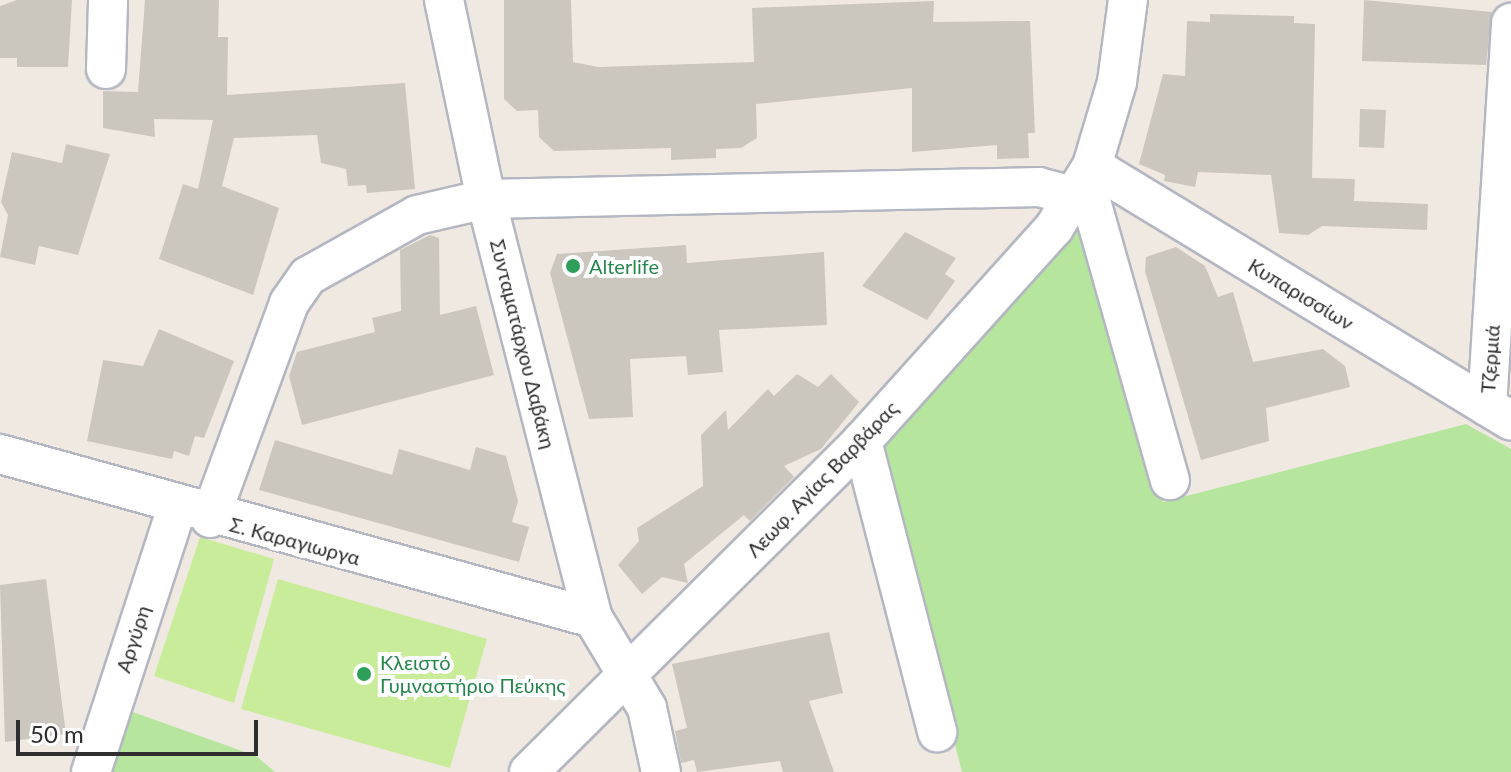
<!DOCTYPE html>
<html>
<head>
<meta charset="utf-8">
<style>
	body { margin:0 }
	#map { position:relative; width:1511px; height:772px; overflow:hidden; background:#efe9e1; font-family:Lato,sans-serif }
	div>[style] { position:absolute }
	.green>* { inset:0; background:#b6e59e }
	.pitch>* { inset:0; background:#c9ec9a }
	.building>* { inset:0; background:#cbc7bf }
	.roads { filter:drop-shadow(2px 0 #b4b7c1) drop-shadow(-2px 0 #b4b7c1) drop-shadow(0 2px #b4b7c1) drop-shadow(0 -2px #b4b7c1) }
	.street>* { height:38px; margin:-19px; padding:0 19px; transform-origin:19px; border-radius:19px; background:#fff }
	.dots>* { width:22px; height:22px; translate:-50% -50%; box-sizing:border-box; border:4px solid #fff; border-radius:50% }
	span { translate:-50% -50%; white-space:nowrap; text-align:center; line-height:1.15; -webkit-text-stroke:8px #fff; paint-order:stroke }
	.leisure-label { font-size:20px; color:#27864d }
	.left { translate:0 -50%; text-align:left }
	.street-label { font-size:20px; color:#2e2e2e }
	.scale { position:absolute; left:16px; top:720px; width:242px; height:36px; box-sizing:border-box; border:4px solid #2e2e2e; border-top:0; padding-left:10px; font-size:24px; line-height:28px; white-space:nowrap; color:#2e2e2e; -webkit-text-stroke:6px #fff; paint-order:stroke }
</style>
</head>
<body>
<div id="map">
	<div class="green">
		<div style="clip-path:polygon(1084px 216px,1163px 502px,1466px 424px,1511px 449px,1511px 772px,962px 772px,879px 448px)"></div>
		<div style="clip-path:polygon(130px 711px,256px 756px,275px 772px,110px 772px)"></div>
	</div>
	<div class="pitch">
		<div style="clip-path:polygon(200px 537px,274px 559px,234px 703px,154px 676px)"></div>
		<div style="clip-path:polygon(278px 579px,487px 639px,450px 768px,241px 709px)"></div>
	</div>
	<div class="building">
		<div style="clip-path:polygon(17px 0,72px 0,68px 67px,17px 67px,17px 58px,0 58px,0 6px)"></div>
		<div style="clip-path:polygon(145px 0,219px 0,218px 37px,228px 37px,227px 95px,405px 83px,415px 189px,367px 193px,366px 185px,348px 186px,346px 169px,321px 163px,317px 135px,234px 138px,222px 186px,279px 208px,253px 295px,159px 259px,183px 184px,198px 189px,213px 120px,154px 119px,155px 137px,103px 128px,103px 91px,138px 92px)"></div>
		<div style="clip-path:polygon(504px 0,571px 0,573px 62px,598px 67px,754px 62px,752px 8px,934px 1px,933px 22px,1030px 21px,1035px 133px,1028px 133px,1029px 158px,997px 159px,997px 145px,912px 152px,912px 88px,756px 104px,757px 138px,741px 148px,716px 149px,716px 158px,671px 160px,671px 148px,554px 151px,539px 137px,538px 110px,517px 111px,504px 99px)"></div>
		<div style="clip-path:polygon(1364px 0,1492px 12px,1486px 65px,1362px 61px)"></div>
		<div style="clip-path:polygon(1210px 14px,1294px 16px,1294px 23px,1315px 24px,1312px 178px,1355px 179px,1354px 201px,1428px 204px,1427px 230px,1322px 226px,1308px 235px,1279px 233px,1271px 175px,1198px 172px,1195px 187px,1164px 181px,1165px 175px,1139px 164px,1163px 74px,1185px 76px,1187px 21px,1210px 22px)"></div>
		<div style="clip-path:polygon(1360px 109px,1386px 110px,1384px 148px,1359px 147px)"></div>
		<div style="clip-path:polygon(66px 144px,110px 154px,78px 255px,39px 246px,35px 265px,0 257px,8px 215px,1px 202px,12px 152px,62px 163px)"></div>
		<div style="clip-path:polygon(905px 232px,956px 258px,945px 274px,955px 281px,927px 320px,862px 286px)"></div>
		<div style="clip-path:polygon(430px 235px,439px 238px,440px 315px,476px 306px,494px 375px,302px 425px,289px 376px,297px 352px,375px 332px,372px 318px,401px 311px,400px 250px)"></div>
		<div style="clip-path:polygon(686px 245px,687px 263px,824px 252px,827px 325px,719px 330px,723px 372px,688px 375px,686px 356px,630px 359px,633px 417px,589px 419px,550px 273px,557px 254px)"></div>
		<div style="clip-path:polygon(1176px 247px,1205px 266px,1218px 297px,1233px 292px,1253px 362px,1323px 349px,1345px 366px,1350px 387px,1266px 408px,1269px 441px,1201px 460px,1145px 271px,1146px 257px)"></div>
		<div style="clip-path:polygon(159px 329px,234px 361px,204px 438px,195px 436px,189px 456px,174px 451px,172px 459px,87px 441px,103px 360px,143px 366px)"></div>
		<div style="clip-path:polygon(797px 374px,818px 387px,831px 374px,859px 402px,821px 449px,784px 466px,794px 477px,750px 521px,744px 515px,684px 564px,688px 583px,662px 577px,642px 594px,618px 565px,639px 541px,637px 528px,703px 486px,701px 435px,726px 410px,728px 430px,768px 389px,774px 396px)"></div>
		<div style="clip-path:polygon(275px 440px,392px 475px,399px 449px,470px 470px,476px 447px,506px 456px,518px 501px,512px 522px,529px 527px,519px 562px,259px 490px)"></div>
		<div style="clip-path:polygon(46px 579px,66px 734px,5px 742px,0 585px)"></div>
		<div style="clip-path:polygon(829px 632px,843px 693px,809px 701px,834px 772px,783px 772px,780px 761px,697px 772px,694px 760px,681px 763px,675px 731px,687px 728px,672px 664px)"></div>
	</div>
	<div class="roads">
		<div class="street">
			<div style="left:444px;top:0;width:203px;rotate:78.1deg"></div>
			<div style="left:486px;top:199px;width:432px;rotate:75.7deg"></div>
			<div style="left:593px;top:618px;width:105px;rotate:59deg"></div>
			<div style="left:647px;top:708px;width:66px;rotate:77.7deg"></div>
			<div style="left:106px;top:69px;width:69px;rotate:-88.3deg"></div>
			<div style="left:1092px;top:166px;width:490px;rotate:31.3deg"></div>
			<div style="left:1085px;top:180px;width:312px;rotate:74.2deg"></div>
			<div style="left:1487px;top:406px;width:384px;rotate:-86.4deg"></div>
			<div style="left:862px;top:441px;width:301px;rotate:75.5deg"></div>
			<div style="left:0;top:454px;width:615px;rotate:15.46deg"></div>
			<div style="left:210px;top:518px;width:229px;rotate:-69.8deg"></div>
			<div style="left:289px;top:303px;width:33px;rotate:-55deg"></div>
			<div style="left:308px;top:276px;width:125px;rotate:-29.2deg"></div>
			<div style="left:417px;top:215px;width:71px;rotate:-13.1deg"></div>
			<div style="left:486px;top:199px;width:553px;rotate:-1.24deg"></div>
			<div style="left:1039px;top:187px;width:39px;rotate:15deg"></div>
			<div style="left:91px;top:772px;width:279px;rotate:-72deg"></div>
			<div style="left:529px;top:772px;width:470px;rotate:-44.8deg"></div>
			<div style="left:862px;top:441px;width:287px;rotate:-48deg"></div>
			<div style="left:1054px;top:228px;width:73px;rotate:-58.5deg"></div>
			<div style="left:1092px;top:166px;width:88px;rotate:-73.4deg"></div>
			<div style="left:1117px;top:82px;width:83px;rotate:-82.4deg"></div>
		</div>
	</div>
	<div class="dots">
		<div style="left:573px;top:266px;background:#2e9e5b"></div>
		<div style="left:364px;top:674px;background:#2e9e5b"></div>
	</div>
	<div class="leisure-label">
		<span class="left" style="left:589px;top:266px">Alterlife</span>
		<span class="left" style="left:380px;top:674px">Κλειστό<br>Γυμναστήριο Πεύκης</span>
	</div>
	<div class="street-label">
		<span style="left:1301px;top:294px;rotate:31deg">Κυπαρισσίων</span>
		<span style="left:523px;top:344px;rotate:76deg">Συνταματάρχου Δαβάκη</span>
		<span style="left:1490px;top:359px;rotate:-86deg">Τζερμιά</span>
		<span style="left:822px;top:479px;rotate:-46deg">Λεωφ. Αγίας Βαρβάρας</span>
		<span style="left:295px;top:541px;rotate:15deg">Σ. Καραγιωργα</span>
		<span style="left:133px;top:639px;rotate:-72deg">Αργύρη</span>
	</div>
	<div class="scale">50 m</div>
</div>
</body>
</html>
